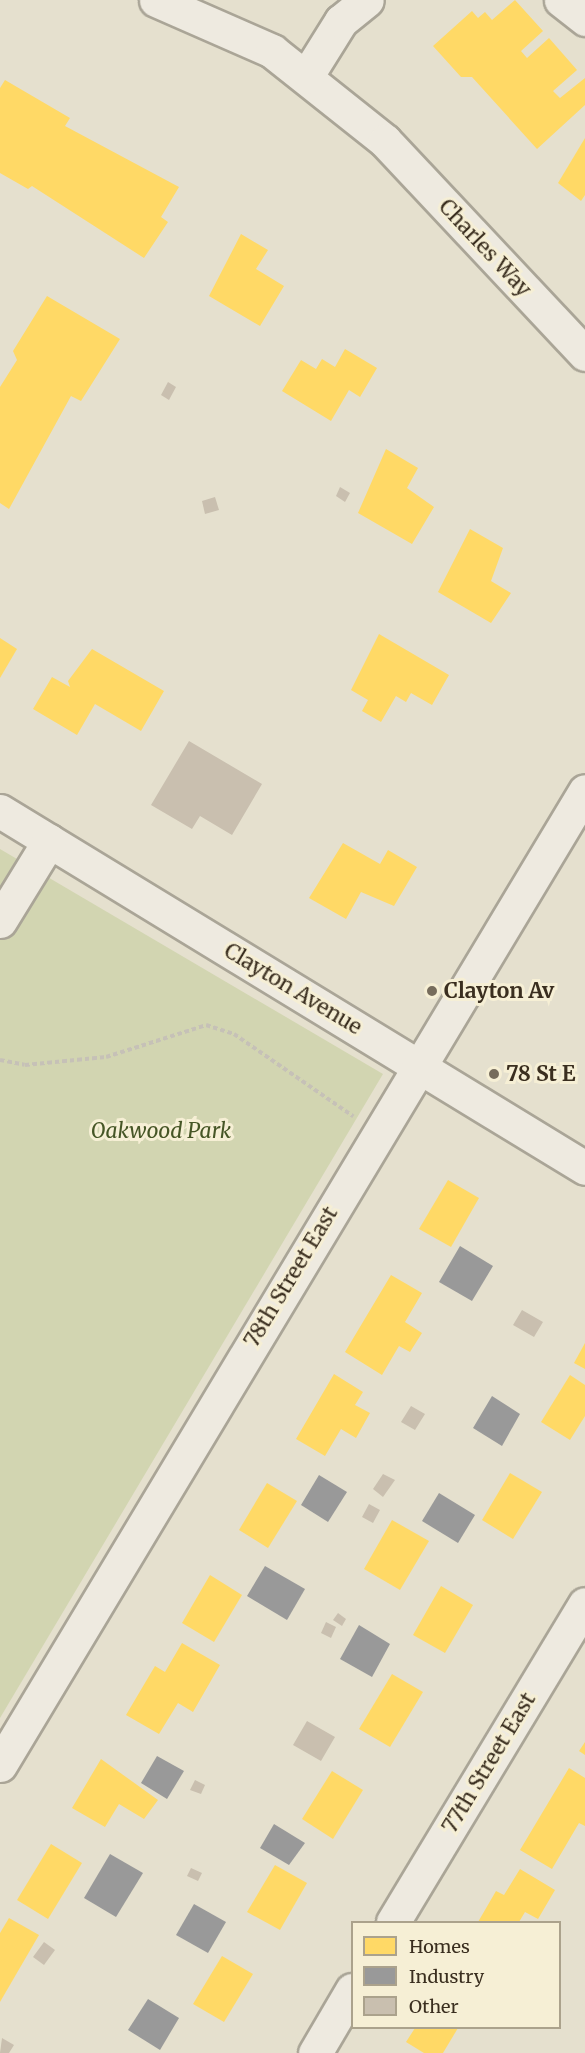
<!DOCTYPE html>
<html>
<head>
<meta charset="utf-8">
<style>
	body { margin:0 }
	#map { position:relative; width:585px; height:2053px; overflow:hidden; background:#e5e0ce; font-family:Merriweather,serif }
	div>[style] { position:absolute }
	.green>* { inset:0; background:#d2d5b1 }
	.homes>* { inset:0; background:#ffd966 }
	.industry>* { inset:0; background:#999 }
	.building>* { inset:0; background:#c9bfaf }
	.path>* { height:4px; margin-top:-2px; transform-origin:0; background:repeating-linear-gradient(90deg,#c6c1b7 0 4.5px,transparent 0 7.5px) }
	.roads { filter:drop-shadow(2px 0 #aaa597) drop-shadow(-2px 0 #aaa597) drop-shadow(0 2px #aaa597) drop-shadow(0 -2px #aaa597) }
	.minor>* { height:33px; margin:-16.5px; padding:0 16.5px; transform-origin:16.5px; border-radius:16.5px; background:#eeeae0 }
	.dots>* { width:16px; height:16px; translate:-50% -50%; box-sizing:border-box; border:3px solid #f6efd5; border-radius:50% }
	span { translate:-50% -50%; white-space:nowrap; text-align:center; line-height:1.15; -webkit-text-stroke:6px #f6efd5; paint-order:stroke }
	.street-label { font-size:21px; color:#3a2e1f }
	.poi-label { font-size:21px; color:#3a2e1f; font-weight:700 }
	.left { translate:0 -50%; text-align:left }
	.park-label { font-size:21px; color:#465626; font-style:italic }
	.legend { position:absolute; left:351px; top:1921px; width:210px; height:108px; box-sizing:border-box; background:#f6efd5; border:2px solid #aba28c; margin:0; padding:8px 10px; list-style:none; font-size:18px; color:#3a2e1f }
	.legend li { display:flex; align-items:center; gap:12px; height:30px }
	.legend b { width:30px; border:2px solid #aba28c }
</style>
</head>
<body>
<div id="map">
	<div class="green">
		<div style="clip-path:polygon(0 849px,383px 1074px,0 1718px)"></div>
	</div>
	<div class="homes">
		<div style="clip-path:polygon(515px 0,543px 31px,521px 51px,527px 58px,549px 38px,577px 70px,553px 91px,560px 98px,585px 78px,585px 105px,537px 149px,472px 77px,461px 77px,433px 46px,472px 11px,478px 18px,485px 12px,492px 20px)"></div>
		<div style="clip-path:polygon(5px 80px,70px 118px,65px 126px,179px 187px,161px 217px,168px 222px,144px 258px,32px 186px,28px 189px,0 173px,0 88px)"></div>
		<div style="clip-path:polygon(585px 138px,585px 195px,581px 201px,558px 183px)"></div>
		<div style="clip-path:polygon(241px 234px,268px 250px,256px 269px,284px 286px,260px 326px,209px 296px)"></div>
		<div style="clip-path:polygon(47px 296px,120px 339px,81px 401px,71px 396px,9px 509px,0 503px,0 387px,17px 360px,13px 351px)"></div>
		<div style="clip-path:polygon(345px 349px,377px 368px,360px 397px,349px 390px,331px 421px,282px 391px,301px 360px,316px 369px,322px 359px,335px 367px)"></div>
		<div style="clip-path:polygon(386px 449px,418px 468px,407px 488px,434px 507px,412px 544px,358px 513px)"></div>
		<div style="clip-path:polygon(470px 529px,503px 548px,491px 581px,511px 593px,491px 623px,438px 592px)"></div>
		<div style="clip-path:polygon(379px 634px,449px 675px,432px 705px,411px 693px,406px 702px,396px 696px,381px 722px,362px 711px,368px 700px,351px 690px)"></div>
		<div style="clip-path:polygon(0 638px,17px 649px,0 678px)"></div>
		<div style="clip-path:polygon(92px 649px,164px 691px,141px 731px,95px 704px,77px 735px,33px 709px,52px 677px,70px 687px,68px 681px)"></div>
		<div style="clip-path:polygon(343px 843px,380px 864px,388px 850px,417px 867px,394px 906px,361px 892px,346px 919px,309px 898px)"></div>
		<div style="clip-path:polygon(448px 1180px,479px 1198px,451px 1247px,419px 1229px)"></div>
		<div style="clip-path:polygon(391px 1275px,422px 1293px,405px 1322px,422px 1333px,410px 1352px,399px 1346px,382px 1375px,345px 1352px)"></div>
		<div style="clip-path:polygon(585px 1343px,585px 1369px,574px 1363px)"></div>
		<div style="clip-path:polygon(334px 1374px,363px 1392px,355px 1405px,370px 1413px,356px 1438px,341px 1429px,325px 1456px,296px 1439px)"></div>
		<div style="clip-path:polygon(570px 1375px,585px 1385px,585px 1416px,570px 1440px,541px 1422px)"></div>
		<div style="clip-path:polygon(510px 1473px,542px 1492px,513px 1539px,482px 1520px)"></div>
		<div style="clip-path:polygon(267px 1483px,297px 1501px,268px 1548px,239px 1530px)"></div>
		<div style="clip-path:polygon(392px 1520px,429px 1541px,400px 1590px,364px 1569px)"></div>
		<div style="clip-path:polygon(210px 1575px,242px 1595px,214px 1642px,182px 1623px)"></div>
		<div style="clip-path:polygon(441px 1586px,473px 1605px,445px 1653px,413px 1635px)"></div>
		<div style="clip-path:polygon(182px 1643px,220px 1665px,193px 1712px,178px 1703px,159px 1734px,126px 1715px,155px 1666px,165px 1672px)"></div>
		<div style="clip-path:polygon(392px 1674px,423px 1692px,390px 1747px,359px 1729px)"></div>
		<div style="clip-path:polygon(585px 1742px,585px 1755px,579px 1751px)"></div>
		<div style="clip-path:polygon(101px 1759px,158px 1800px,144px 1819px,119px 1804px,105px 1827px,72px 1808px)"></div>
		<div style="clip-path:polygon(569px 1768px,585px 1778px,585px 1826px,579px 1823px,552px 1869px,520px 1850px)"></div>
		<div style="clip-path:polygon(332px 1771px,363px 1790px,333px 1839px,302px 1819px)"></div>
		<div style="clip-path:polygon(51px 1844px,82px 1863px,48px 1919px,17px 1900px)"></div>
		<div style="clip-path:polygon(275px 1865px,307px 1883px,280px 1930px,247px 1912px)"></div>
		<div style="clip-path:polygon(520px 1869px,555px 1890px,538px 1919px,525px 1912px,519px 1922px,478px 1922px,496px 1891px,504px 1895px)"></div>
		<div style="clip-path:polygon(9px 1918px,39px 1935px,0 2002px,0 1933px)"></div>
		<div style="clip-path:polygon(222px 1956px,253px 1974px,224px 2022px,193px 2004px)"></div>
		<div style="clip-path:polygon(415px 2028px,458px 2028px,443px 2053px,424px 2053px,406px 2042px)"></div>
	</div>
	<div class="industry">
		<div style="clip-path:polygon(460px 1246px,493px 1266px,472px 1301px,439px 1282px)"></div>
		<div style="clip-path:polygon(492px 1396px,520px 1414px,502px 1446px,473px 1428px)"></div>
		<div style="clip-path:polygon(319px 1475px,347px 1492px,328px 1522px,301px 1505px)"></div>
		<div style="clip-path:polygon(439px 1493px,475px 1515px,458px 1543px,422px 1521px)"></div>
		<div style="clip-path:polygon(265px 1566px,305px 1589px,287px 1620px,247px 1596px)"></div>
		<div style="clip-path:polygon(359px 1625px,390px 1644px,372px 1677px,340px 1659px)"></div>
		<div style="clip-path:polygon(157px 1756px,184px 1771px,167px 1799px,141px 1783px)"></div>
		<div style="clip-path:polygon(274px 1824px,305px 1843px,289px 1865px,260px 1848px)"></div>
		<div style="clip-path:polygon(110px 1854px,143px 1873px,116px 1917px,84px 1898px)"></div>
		<div style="clip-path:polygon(194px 1904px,226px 1922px,208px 1953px,176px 1935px)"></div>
		<div style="clip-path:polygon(148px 1999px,179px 2018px,160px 2050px,128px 2030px)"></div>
	</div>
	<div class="building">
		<div style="clip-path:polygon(168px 382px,176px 387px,169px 400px,161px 395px)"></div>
		<div style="clip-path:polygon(340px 487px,350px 493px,345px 502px,336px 496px)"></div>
		<div style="clip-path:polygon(215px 497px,219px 510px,205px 514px,202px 501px)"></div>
		<div style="clip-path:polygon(189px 741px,262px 784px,232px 835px,200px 816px,192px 829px,151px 805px)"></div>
		<div style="clip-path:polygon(522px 1310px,543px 1322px,534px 1337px,513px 1325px)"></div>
		<div style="clip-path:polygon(411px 1406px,425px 1414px,415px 1430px,401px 1422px)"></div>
		<div style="clip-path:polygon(383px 1474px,395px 1480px,383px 1497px,373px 1489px)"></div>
		<div style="clip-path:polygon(369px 1504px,380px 1510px,373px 1523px,362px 1517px)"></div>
		<div style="clip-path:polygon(338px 1613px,346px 1619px,342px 1626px,333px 1620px)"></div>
		<div style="clip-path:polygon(326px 1622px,336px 1627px,331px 1638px,321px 1633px)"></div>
		<div style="clip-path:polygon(307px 1721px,335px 1737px,321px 1761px,293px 1745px)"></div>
		<div style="clip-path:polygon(195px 1780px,205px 1785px,201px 1794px,190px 1790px)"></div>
		<div style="clip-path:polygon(191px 1868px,202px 1873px,198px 1881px,187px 1876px)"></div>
		<div style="clip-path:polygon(44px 1942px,55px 1950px,44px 1965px,33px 1957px)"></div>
		<div style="clip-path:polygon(2px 2038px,14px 2045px,9px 2053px,0 2053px)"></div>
	</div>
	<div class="path">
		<div style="left:0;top:1060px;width:25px;rotate:11deg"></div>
		<div style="left:25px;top:1065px;width:81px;rotate:-5.6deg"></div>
		<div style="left:106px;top:1057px;width:105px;rotate:-17.7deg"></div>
		<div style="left:206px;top:1025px;width:29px;rotate:18deg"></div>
		<div style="left:234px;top:1034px;width:145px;rotate:34.6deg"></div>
	</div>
	<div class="roads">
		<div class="minor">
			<div style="left:156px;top:0;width:127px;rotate:23.7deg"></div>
			<div style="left:272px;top:51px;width:144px;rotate:38.5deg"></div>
			<div style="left:385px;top:141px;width:292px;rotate:46.8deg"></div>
			<div style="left:561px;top:0;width:31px;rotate:38deg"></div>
			<div style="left:306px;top:77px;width:66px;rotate:-58deg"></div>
			<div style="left:341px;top:21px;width:33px;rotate:-39deg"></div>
			<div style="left:0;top:811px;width:685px;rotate:31.39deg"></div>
			<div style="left:0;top:921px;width:94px;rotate:-58.5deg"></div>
			<div style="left:0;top:1765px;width:1136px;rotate:-59.01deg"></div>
			<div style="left:393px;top:1922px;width:371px;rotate:-58.9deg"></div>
			<div style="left:315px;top:2053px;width:73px;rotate:-59.6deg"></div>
		</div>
	</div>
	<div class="dots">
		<div style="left:432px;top:991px;background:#766c5c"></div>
		<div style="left:494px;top:1074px;background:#766c5c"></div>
	</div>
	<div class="street-label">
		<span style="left:485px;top:248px;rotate:47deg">Charles Way</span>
		<span style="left:293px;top:989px;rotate:31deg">Clayton Avenue</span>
		<span style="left:291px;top:1277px;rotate:-59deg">78th Street East</span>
		<span style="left:489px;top:1763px;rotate:-59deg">77th Street East</span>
	</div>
	<div class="poi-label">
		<span class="left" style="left:444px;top:991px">Clayton Av</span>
		<span class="left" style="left:506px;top:1074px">78 St E</span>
	</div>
	<div class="park-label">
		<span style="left:161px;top:1131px">Oakwood Park</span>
	</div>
	<ul class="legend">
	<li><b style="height:16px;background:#ffd966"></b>Homes</li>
	<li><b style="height:16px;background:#999"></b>Industry</li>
	<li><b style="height:16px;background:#c9bfaf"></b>Other</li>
	</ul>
</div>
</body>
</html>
